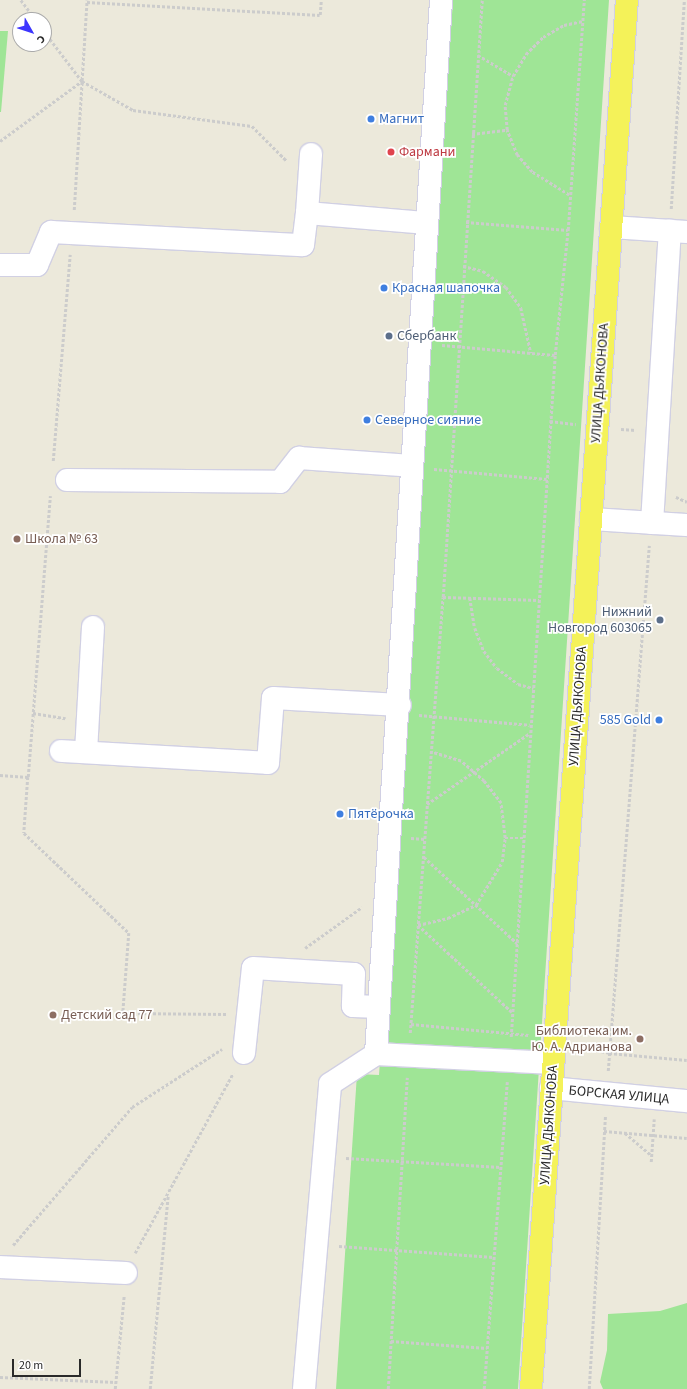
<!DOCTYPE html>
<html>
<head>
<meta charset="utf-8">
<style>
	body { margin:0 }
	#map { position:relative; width:687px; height:1389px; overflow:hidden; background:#ece9db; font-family:"Source Sans 3",sans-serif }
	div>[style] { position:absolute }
	.green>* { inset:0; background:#9fe596 }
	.path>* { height:2.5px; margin-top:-1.25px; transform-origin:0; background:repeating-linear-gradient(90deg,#ccc 0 3px,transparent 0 5px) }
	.roads { filter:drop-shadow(1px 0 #d1d0e3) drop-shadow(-1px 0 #d1d0e3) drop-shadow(0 1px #d1d0e3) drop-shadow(0 -1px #d1d0e3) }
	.minor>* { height:22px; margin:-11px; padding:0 11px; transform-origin:11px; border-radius:11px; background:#fff }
	.major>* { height:22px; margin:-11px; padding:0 11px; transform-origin:11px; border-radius:11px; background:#f4f259 }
	.dots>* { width:11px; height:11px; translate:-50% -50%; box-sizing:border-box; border:2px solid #fff; border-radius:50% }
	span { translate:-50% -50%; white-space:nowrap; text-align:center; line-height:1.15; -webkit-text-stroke:3.5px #fff; paint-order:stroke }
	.shop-label { font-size:14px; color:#366cbe }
	.left { translate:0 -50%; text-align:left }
	.right { translate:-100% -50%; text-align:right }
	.health-label { font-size:14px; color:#be3a42 }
	.service-label { font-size:14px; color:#4e5e75 }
	.street-label { font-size:14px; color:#2a2a2a }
	.education-label { font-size:14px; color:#785e54 }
	.north { position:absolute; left:12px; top:12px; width:40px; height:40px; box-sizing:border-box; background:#fff; border:1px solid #aaa; border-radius:50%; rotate:129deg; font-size:11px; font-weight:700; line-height:16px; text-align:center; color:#2a2a2a }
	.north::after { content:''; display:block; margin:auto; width:14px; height:18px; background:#3d36fe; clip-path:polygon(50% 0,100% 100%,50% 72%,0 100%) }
	.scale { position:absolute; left:12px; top:1359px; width:69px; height:18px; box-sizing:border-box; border:2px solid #2a2a2a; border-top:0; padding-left:5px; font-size:12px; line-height:14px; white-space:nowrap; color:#2a2a2a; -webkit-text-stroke:3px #fff; paint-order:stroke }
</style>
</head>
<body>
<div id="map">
	<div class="green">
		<div style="clip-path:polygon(453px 0,609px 0,518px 1389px,336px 1389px,357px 1074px,379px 1075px)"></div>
		<div style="clip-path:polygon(0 31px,8px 31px,1px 112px,0 112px)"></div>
		<div style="clip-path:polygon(687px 1303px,687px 1389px,603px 1389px,600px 1382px,607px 1350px,608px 1314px,660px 1311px)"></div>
	</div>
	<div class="path">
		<div style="left:21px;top:0;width:25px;rotate:53deg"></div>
		<div style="left:87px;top:2px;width:233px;rotate:3.2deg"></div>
		<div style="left:320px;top:15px;width:15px;rotate:-86deg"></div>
		<div style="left:44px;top:31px;width:63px;rotate:52.8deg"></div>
		<div style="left:82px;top:81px;width:59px;rotate:29.6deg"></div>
		<div style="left:133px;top:110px;width:120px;rotate:7.7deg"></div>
		<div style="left:252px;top:126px;width:49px;rotate:45deg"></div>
		<div style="left:478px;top:55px;width:41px;rotate:31deg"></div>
		<div style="left:472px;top:134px;width:35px;rotate:-7deg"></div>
		<div style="left:0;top:141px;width:102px;rotate:-36.2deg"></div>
		<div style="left:569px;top:195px;width:44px;rotate:-148.1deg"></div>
		<div style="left:532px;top:172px;width:23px;rotate:-131deg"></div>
		<div style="left:517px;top:155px;width:27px;rotate:-112deg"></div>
		<div style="left:507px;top:130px;width:25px;rotate:-95deg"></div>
		<div style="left:505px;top:105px;width:30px;rotate:-75deg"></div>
		<div style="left:513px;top:76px;width:26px;rotate:-59deg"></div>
		<div style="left:526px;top:54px;width:24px;rotate:-45deg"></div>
		<div style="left:543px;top:37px;width:24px;rotate:-30deg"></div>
		<div style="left:564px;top:25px;width:19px;rotate:-12deg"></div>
		<div style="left:671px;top:209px;width:209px;rotate:-86.4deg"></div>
		<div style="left:74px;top:210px;width:210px;rotate:-86.5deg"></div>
		<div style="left:466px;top:222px;width:102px;rotate:4.5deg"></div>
		<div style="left:463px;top:266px;width:21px;rotate:14deg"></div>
		<div style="left:483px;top:271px;width:28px;rotate:35deg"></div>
		<div style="left:506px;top:287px;width:26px;rotate:54deg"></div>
		<div style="left:521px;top:308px;width:46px;rotate:77.5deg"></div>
		<div style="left:442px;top:345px;width:113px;rotate:5.1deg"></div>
		<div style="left:550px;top:421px;width:26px;rotate:7deg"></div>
		<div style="left:621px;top:429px;width:15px;rotate:4deg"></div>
		<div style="left:53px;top:461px;width:207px;rotate:-85.3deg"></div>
		<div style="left:434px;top:469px;width:113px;rotate:5.1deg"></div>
		<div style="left:676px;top:497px;width:12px;rotate:24deg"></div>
		<div style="left:443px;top:597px;width:96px;rotate:1.8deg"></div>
		<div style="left:470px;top:598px;width:30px;rotate:81deg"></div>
		<div style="left:475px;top:628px;width:25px;rotate:69deg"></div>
		<div style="left:484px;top:651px;width:21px;rotate:53deg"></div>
		<div style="left:497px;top:668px;width:26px;rotate:37deg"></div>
		<div style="left:518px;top:684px;width:16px;rotate:15deg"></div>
		<div style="left:33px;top:713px;width:33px;rotate:9deg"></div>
		<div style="left:419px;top:715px;width:111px;rotate:5.1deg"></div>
		<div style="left:0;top:775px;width:28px;rotate:4deg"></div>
		<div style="left:28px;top:777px;width:282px;rotate:-85.5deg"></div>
		<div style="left:28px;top:777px;width:56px;rotate:94.1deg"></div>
		<div style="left:24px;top:833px;width:145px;rotate:43.6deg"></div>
		<div style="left:129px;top:933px;width:80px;rotate:94.3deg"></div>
		<div style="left:123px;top:1013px;width:103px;rotate:0.6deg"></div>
		<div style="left:427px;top:804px;width:125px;rotate:-34.6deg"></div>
		<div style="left:411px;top:838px;width:14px;rotate:4deg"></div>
		<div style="left:505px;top:838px;width:18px"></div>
		<div style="left:424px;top:857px;width:127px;rotate:42.8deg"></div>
		<div style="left:418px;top:925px;width:31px;rotate:-13deg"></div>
		<div style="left:448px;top:918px;width:31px;rotate:-25deg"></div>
		<div style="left:476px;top:905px;width:50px;rotate:-58.8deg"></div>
		<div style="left:502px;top:862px;width:24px;rotate:-83deg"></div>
		<div style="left:505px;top:838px;width:35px;rotate:-97deg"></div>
		<div style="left:501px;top:803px;width:28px;rotate:-128deg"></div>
		<div style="left:484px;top:781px;width:30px;rotate:-139deg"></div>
		<div style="left:461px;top:761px;width:30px;rotate:-163deg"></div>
		<div style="left:418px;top:925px;width:128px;rotate:42.8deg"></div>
		<div style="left:305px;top:948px;width:70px;rotate:-35.7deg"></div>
		<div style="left:411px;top:1024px;width:118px;rotate:5.4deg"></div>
		<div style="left:410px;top:1033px;width:437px;rotate:-85.7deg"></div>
		<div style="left:443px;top:597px;width:598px;rotate:-86.26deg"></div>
		<div style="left:511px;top:1037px;width:683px;rotate:-86.31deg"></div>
		<div style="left:555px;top:355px;width:126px;rotate:-84.1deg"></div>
		<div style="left:568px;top:230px;width:231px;rotate:-86deg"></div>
		<div style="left:577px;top:1046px;width:33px;rotate:12deg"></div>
		<div style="left:609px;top:1053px;width:78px;rotate:5.1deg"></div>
		<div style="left:608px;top:1071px;width:527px;rotate:-85.53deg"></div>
		<div style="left:604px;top:1131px;width:83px;rotate:4.8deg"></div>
		<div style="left:625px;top:1133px;width:34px;rotate:40deg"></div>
		<div style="left:346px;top:1158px;width:155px;rotate:3.3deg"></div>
		<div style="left:651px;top:1162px;width:43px;rotate:-86deg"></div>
		<div style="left:13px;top:1245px;width:182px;rotate:-49.2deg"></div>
		<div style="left:132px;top:1107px;width:107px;rotate:-32.8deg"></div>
		<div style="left:339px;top:1246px;width:155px;rotate:4.1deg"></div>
		<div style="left:135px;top:1253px;width:205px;rotate:-61.4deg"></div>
		<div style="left:391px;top:1341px;width:96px;rotate:4.2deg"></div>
		<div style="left:0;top:1377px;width:116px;rotate:2.5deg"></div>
		<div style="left:115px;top:1389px;width:93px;rotate:-84.5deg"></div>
		<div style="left:150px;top:1389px;width:195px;rotate:-84.7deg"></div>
		<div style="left:388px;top:1389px;width:312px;rotate:-86.5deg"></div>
		<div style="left:484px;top:1389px;width:308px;rotate:-85.7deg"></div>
		<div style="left:589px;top:1389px;width:273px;rotate:-86.6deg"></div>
	</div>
	<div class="roads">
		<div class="minor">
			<div style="left:307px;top:213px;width:59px;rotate:-86.1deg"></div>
			<div style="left:611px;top:227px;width:76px;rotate:3.8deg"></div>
			<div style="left:0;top:265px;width:37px"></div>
			<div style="left:37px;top:265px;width:36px;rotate:-67deg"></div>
			<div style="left:51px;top:232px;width:252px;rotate:3deg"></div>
			<div style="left:303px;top:245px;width:32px;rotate:-83deg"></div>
			<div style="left:307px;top:213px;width:118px;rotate:4.8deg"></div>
			<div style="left:67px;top:480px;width:213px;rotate:0.5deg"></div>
			<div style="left:280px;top:482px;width:31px;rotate:-52deg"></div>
			<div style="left:299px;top:458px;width:113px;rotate:4deg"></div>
			<div style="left:591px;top:519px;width:96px;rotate:3.6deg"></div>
			<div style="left:652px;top:523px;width:293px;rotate:-86.5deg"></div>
			<div style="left:61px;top:751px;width:207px;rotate:3.3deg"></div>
			<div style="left:268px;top:763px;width:65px;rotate:-85.6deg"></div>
			<div style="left:273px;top:698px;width:127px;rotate:3.2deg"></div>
			<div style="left:86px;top:752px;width:125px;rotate:-86.8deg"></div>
			<div style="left:244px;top:1053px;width:85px;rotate:-84deg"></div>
			<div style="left:253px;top:968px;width:101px;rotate:3.4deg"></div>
			<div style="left:354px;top:974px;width:32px;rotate:92deg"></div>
			<div style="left:353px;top:1006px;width:26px;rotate:2deg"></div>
			<div style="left:376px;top:1054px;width:1056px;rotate:-86.47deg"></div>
			<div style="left:551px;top:1088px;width:137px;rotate:5.5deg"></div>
			<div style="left:0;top:1267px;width:126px;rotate:2.7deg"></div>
			<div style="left:304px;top:1389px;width:306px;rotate:-85.1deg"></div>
			<div style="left:330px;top:1084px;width:55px;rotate:-33.1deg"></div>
			<div style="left:376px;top:1054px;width:177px;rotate:2.9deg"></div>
		</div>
		<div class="major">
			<div style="left:531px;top:1389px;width:1392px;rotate:-86.05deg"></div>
		</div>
	</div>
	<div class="dots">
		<div style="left:371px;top:119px;background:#3f7fe0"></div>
		<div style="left:391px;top:152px;background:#e0444e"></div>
		<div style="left:384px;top:288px;background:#3f7fe0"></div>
		<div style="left:389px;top:336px;background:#5c6f8a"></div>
		<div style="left:367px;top:420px;background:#3f7fe0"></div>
		<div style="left:17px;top:539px;background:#8d6e63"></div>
		<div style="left:660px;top:620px;background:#5c6f8a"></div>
		<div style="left:659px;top:720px;background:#3f7fe0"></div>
		<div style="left:340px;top:814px;background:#3f7fe0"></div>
		<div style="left:53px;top:1015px;background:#8d6e63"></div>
		<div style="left:640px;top:1039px;background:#8d6e63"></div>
	</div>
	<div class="shop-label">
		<span class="left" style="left:379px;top:119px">Магнит</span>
		<span class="left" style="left:392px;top:288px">Красная шапочка</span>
		<span class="left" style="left:375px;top:420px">Северное сияние</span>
		<span class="right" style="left:651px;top:720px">585 Gold</span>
		<span class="left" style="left:348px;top:814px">Пятёрочка</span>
	</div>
	<div class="health-label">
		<span class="left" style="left:399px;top:152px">Фармани</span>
	</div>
	<div class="service-label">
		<span class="left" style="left:397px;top:336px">Сбербанк</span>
		<span class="right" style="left:652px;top:620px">Нижний<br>Новгород 603065</span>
	</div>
	<div class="street-label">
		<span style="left:600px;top:383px;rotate:-86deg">УЛИЦА ДЬЯКОНОВА</span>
		<span style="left:578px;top:706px;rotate:-86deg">УЛИЦА ДЬЯКОНОВА</span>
		<span style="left:619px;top:1095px;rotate:5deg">БОРСКАЯ УЛИЦА</span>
		<span style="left:549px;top:1125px;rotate:-86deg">УЛИЦА ДЬЯКОНОВА</span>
	</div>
	<div class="education-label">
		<span class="left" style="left:25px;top:539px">Школа № 63</span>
		<span class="left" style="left:61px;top:1015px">Детский сад 77</span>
		<span class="right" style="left:632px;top:1039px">Библиотека им.<br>Ю. А. Адрианова</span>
	</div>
	<div class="north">С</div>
	<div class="scale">20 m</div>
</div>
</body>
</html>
